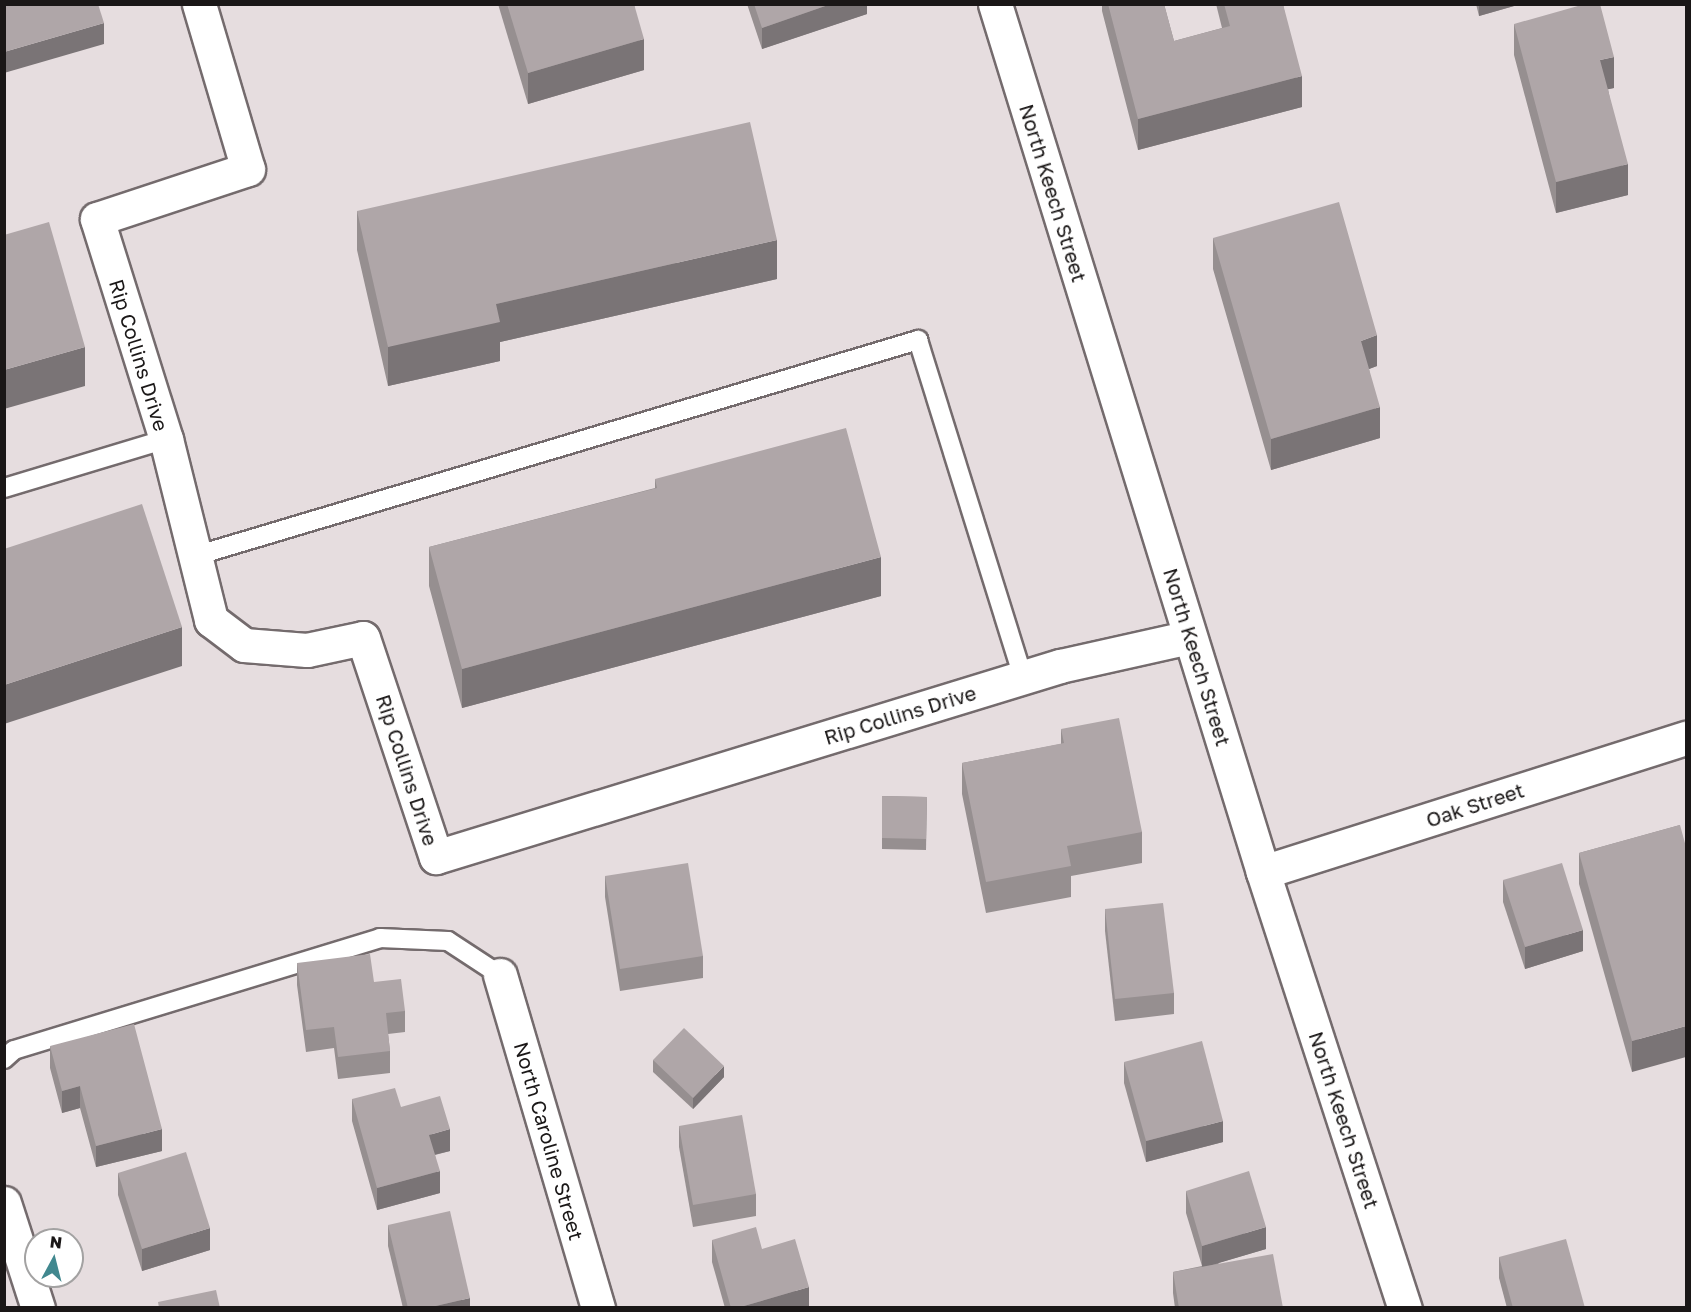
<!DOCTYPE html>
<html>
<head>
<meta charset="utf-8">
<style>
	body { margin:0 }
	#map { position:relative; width:1691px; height:1312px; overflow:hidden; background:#e6dddf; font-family:"Golos Text",sans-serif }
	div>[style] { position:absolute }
	.roads { filter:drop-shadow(2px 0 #746b6d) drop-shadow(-2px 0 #746b6d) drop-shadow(0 2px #746b6d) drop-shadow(0 -2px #746b6d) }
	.service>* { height:18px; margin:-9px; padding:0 9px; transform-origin:9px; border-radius:9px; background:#fff }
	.minor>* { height:33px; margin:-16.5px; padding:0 16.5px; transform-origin:16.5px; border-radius:16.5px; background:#fff }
	.wall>* { inset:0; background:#968f90 }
	.shaded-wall>* { inset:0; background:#7a7476 }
	.building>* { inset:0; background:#afa6a8 }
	span { translate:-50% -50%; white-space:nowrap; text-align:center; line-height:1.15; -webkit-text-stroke:6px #fff; paint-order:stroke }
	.street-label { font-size:20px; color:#1a1717 }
	.frame { position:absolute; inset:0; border:6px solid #1a1717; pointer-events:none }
	.north { position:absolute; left:24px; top:1228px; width:60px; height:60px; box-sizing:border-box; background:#fff; border:2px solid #a3a2a2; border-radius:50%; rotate:7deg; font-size:16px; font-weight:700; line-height:24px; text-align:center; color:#1a1717 }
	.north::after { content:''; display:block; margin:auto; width:21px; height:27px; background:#41888f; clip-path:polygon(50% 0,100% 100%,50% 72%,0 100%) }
</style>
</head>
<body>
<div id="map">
	<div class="roads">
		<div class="service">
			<div style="left:4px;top:488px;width:169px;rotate:-16.8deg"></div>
			<div style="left:195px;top:556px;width:755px;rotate:-16.63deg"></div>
			<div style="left:918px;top:340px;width:354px;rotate:72.7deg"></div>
			<div style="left:4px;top:1059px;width:13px;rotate:-42deg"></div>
			<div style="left:14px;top:1050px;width:383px;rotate:-17deg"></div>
			<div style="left:380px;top:938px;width:68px;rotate:2.5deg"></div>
			<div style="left:448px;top:941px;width:62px;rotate:33.2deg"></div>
		</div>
		<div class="minor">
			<div style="left:199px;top:4px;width:172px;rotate:73.5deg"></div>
			<div style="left:248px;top:169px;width:159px;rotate:161.7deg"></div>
			<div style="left:97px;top:219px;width:231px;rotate:72.6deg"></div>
			<div style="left:166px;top:439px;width:187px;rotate:76deg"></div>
			<div style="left:211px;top:620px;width:41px;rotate:37.1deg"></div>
			<div style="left:244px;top:645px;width:63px;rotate:4.5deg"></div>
			<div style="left:307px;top:650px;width:57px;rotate:-12.1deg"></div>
			<div style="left:363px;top:638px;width:231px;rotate:71.6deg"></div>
			<div style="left:436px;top:857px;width:653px;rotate:-17.02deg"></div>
			<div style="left:1060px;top:666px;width:133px;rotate:-12.6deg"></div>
			<div style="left:995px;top:4px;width:908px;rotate:72.84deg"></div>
			<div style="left:1263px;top:872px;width:459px;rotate:72deg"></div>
			<div style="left:1263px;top:872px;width:444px;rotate:-17.6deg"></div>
			<div style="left:500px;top:975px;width:347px;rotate:73.6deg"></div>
			<div style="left:4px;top:1203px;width:110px;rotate:72.1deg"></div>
		</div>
	</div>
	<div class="wall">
		<div style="clip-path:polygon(498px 4px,634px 4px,644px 70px,528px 104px)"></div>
		<div style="clip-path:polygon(747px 4px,867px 4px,867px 14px,762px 49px)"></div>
		<div style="clip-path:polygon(1102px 4px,1164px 4px,1174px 41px,1222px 28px,1216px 4px,1283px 4px,1302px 107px,1138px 150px,1102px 11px)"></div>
		<div style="clip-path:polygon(1476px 4px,1521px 4px,1479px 16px)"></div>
		<div style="clip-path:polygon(1514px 24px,1614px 88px,1608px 89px,1628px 195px,1556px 213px,1514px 55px)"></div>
		<div style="clip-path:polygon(357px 211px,777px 279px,500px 342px,500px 361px,388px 386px,357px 250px)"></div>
		<div style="clip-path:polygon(1213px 238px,1377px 366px,1369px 369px,1380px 438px,1271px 470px,1213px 269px)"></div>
		<div style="clip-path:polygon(655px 479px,881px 596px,462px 708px,429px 586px,429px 547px,655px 488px)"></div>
		<div style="clip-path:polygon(1061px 729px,1142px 832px,1142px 863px,1071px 876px,1071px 897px,986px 913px,962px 794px,962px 763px,1061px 744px)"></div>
		<div style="clip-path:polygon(882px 796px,927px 797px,926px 850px,882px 849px)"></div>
		<div style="clip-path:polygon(1680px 825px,1632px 1072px,1579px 884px,1579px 853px)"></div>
		<div style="clip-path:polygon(605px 876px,703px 956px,703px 978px,620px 991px,605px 897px)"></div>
		<div style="clip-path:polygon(1503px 880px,1583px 951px,1525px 969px,1503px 902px)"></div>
		<div style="clip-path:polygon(1105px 909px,1174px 993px,1174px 1014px,1115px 1021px,1105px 931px)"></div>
		<div style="clip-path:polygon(297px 963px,374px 982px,405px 1011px,405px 1032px,388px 1034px,390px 1051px,390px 1073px,338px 1079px,334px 1048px,306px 1052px,297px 985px)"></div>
		<div style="clip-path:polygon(50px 1046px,162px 1151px,96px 1167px,80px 1108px,62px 1113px,50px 1068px)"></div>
		<div style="clip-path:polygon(653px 1060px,724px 1077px,693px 1109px,653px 1072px)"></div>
		<div style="clip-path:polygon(1124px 1062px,1223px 1142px,1146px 1162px,1124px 1083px)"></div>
		<div style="clip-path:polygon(352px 1099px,401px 1107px,450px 1151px,435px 1155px,440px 1193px,377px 1210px,352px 1121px)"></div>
		<div style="clip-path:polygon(679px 1126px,756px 1194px,756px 1216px,693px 1227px,679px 1147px)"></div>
		<div style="clip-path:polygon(118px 1173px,210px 1250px,142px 1271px,118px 1195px)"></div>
		<div style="clip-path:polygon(1186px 1191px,1266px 1249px,1218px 1263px,1283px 1308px,1175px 1308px,1173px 1293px,1173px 1272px,1202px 1266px,1186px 1213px)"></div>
		<div style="clip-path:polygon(388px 1225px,470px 1308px,403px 1308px,388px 1246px)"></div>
		<div style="clip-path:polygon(712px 1240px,762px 1249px,809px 1308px,725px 1308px,712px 1262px)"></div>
		<div style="clip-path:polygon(1499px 1257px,1585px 1308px,1507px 1308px,1499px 1278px)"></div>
	</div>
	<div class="shaded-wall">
		<div style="clip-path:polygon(831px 4px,867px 4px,867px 14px,762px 49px,762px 28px)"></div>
		<div style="clip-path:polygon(1479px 4px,1521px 4px,1479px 16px)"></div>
		<div style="clip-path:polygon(104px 23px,104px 44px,4px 73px,4px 52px)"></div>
		<div style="clip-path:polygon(644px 39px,644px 70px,528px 104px,528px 73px)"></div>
		<div style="clip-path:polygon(1614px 57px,1614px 88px,1600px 91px,1600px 60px)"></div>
		<div style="clip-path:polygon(1302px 76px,1302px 107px,1138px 150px,1138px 119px)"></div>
		<div style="clip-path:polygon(1628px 164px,1628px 195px,1556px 213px,1556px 182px)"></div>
		<div style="clip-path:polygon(777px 240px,777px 279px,500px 342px,500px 361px,388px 386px,388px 347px,496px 304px)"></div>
		<div style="clip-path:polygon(1377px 335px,1377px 366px,1361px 372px,1361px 341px)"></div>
		<div style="clip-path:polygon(85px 347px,85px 386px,4px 409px,4px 370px)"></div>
		<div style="clip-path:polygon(1380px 407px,1380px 438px,1271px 470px,1271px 439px)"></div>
		<div style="clip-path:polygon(881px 557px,881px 596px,462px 708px,462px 669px)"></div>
		<div style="clip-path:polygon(182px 627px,182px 666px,4px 724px,4px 685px)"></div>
		<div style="clip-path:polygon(1583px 930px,1583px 951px,1525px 969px,1525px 947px)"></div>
		<div style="clip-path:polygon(1686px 1026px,1686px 1057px,1632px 1072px,1632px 1041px)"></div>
		<div style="clip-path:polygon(724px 1066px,724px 1077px,693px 1109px,693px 1098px)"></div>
		<div style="clip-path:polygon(80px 1086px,80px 1108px,62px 1113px,62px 1091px)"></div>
		<div style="clip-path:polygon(1223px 1121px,1223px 1142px,1146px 1162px,1146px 1141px)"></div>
		<div style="clip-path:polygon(162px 1129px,162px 1151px,96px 1167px,96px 1146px)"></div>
		<div style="clip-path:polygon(450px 1129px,450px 1151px,429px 1156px,429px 1135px)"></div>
		<div style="clip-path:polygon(440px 1171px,440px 1193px,377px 1210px,377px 1188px)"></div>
		<div style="clip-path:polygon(1266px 1227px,1266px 1249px,1202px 1268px,1202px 1246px)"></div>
		<div style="clip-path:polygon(210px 1228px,210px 1250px,142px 1271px,142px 1249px)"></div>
		<div style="clip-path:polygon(809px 1287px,809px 1308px,737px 1308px)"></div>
		<div style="clip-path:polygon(470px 1298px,470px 1308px,427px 1308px)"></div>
	</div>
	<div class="building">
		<div style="clip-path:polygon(4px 4px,98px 4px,104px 23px,4px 52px)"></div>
		<div style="clip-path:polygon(507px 4px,634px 4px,644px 39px,528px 73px)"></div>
		<div style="clip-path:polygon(754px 4px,831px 4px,762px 28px)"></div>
		<div style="clip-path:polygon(1108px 4px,1164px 4px,1174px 41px,1230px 26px,1224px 4px,1283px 4px,1302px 76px,1138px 119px)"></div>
		<div style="clip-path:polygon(1585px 4px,1600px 4px,1614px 57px,1600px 60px,1628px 164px,1556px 182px,1514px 24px)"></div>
		<div style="clip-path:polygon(750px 122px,777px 240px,496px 304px,500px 322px,388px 347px,357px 211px)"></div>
		<div style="clip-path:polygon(1339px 202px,1377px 335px,1361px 341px,1380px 407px,1271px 439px,1213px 238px)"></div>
		<div style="clip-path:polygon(49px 222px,85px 347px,4px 370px,4px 235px)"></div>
		<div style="clip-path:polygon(846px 428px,881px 557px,462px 669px,429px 547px,657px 488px,655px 479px)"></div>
		<div style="clip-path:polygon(142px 504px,182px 627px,4px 685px,4px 549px)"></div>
		<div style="clip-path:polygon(1119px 718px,1142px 832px,1067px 846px,1071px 866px,986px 882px,962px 763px,1064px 743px,1061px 729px)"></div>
		<div style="clip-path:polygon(882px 796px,927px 797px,926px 839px,882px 838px)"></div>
		<div style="clip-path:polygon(1680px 825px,1686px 847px,1686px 1026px,1632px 1041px,1579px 853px)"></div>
		<div style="clip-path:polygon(688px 863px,703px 956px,620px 969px,605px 876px)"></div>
		<div style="clip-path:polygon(1562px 863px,1583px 930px,1525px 947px,1503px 880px)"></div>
		<div style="clip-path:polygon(1163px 903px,1174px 993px,1115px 999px,1105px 909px)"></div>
		<div style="clip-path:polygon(370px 954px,374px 982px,401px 979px,405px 1011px,386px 1013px,390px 1051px,338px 1057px,334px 1027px,306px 1030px,297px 963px)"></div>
		<div style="clip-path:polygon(134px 1024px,162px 1129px,96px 1146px,80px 1086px,62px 1091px,50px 1046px)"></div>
		<div style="clip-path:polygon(684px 1028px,724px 1066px,693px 1098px,653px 1060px)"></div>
		<div style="clip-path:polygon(1202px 1041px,1223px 1121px,1146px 1141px,1124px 1062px)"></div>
		<div style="clip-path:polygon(395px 1088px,401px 1107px,440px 1096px,450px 1129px,429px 1135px,440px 1171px,377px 1188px,352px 1099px)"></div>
		<div style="clip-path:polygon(742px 1115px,756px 1194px,693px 1205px,679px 1126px)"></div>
		<div style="clip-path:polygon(186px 1152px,210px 1228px,142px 1249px,118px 1173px)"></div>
		<div style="clip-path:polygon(1249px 1171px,1266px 1227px,1202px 1246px,1186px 1191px)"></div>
		<div style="clip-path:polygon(450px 1211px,470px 1298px,427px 1308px,408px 1308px,388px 1225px)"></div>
		<div style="clip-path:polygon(756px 1227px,762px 1249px,795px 1239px,809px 1287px,737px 1308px,731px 1308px,712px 1240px)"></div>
		<div style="clip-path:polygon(1566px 1239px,1585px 1308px,1513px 1308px,1499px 1257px)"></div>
		<div style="clip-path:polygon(1273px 1254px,1283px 1308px,1179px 1308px,1173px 1272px)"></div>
		<div style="clip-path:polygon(216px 1290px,220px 1308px,159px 1308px,158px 1302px)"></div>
	</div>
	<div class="street-label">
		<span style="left:1053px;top:193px;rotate:73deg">North Keech Street</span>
		<span style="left:139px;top:355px;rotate:73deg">Rip Collins Drive</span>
		<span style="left:1197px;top:657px;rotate:73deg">North Keech Street</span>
		<span style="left:900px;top:715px;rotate:-17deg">Rip Collins Drive</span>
		<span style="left:407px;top:770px;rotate:72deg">Rip Collins Drive</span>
		<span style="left:1475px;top:805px;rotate:-18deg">Oak Street</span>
		<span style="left:1344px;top:1120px;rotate:72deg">North Keech Street</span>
		<span style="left:549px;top:1141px;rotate:74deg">North Caroline Street</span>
	</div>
	<div class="frame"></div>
	<div class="north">N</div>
</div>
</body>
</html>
